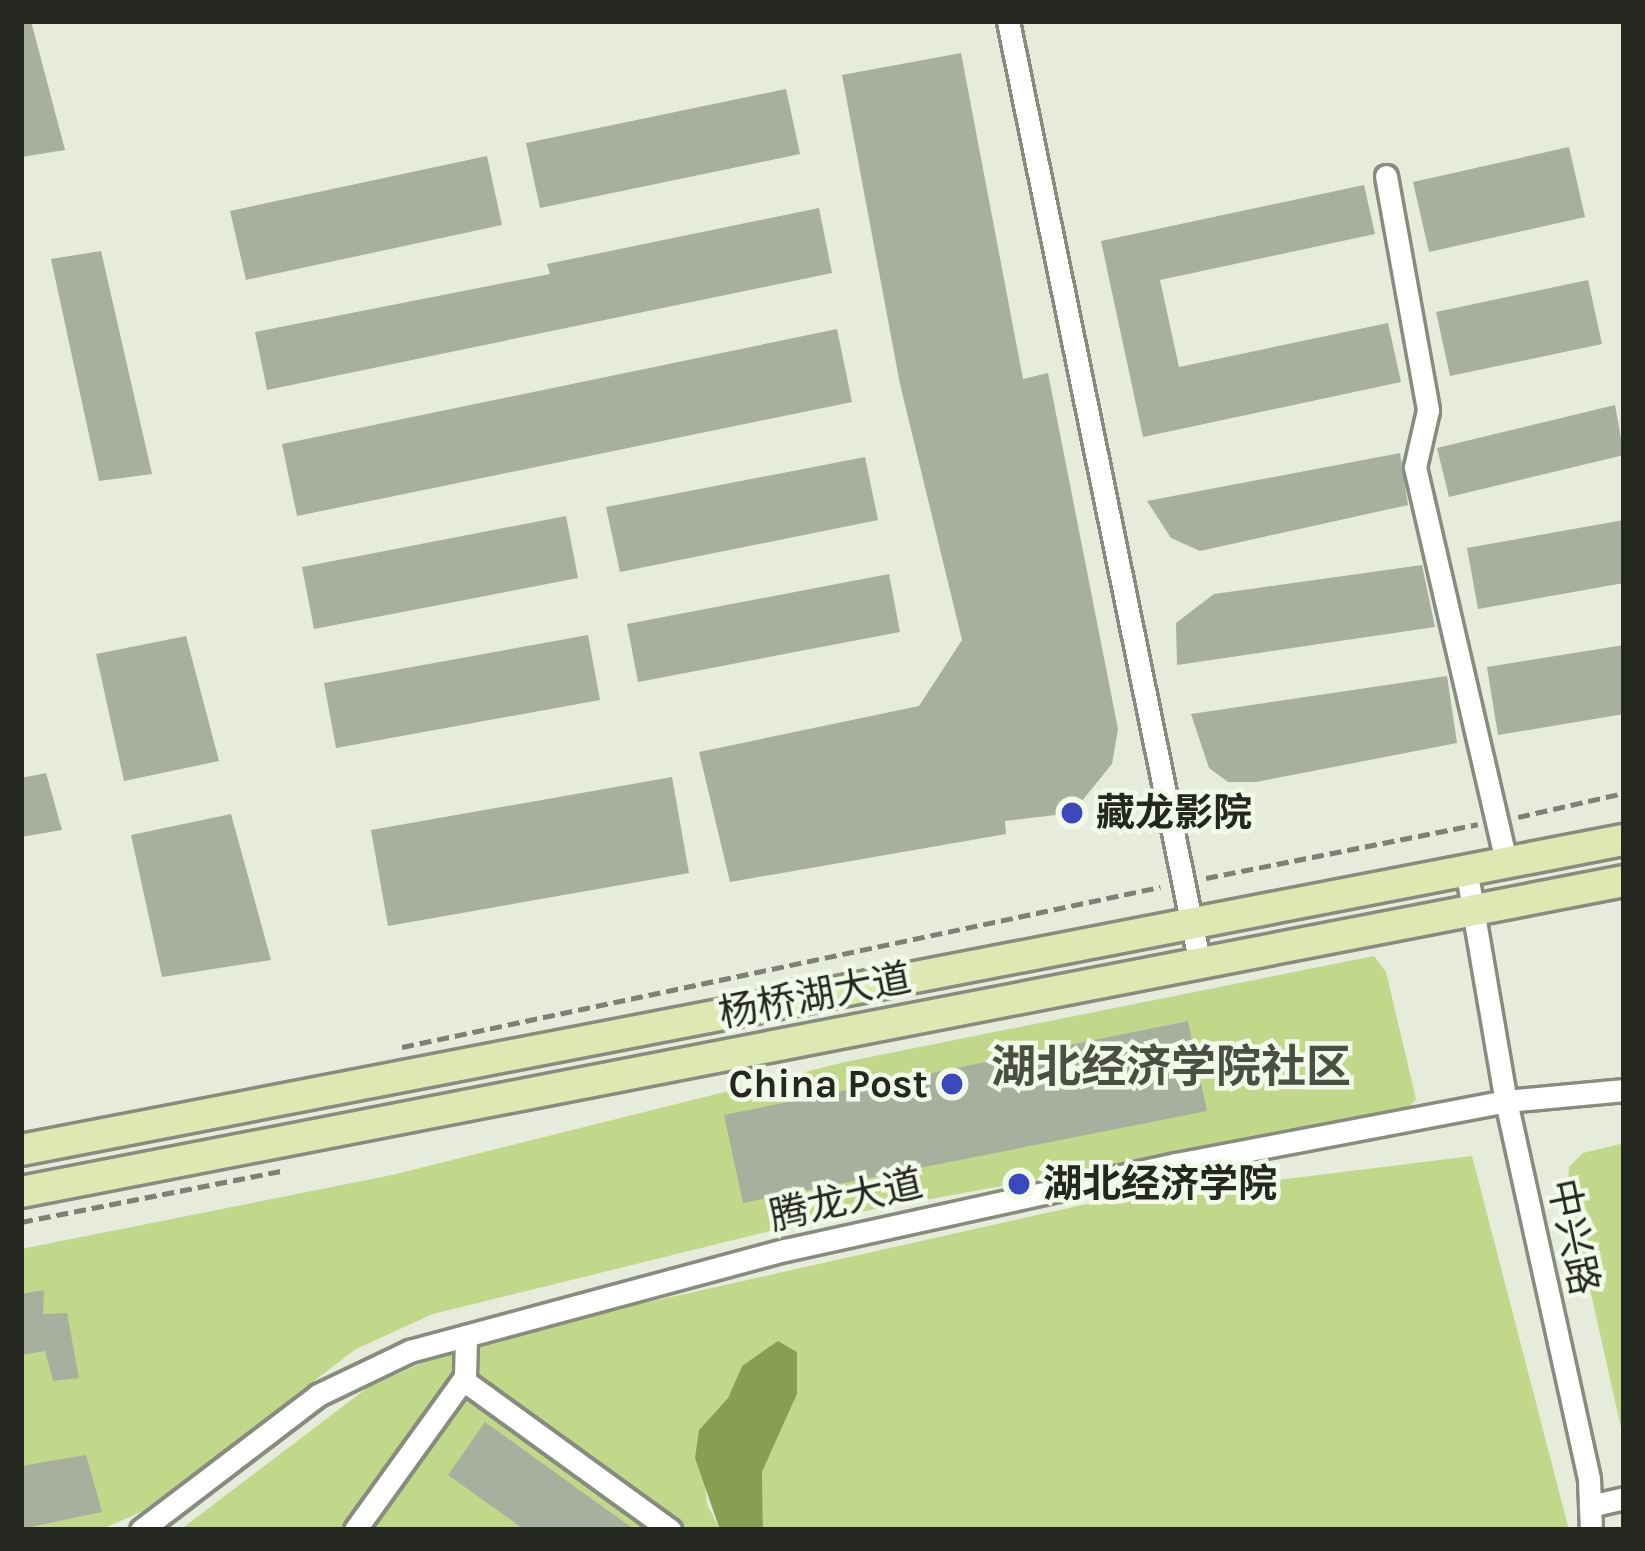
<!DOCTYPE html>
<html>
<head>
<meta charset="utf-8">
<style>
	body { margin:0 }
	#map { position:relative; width:1645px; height:1551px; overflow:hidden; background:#e6ebdb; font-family:Karla,"Noto Sans SC",sans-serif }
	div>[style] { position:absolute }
	.green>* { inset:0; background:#c1d88b }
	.water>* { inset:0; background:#889e51 }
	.building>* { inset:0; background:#a9af9f }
	.path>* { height:4.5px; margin-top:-2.25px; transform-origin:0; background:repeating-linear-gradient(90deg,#7c8075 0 12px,transparent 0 18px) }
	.roads { filter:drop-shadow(3px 0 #878c7e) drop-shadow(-3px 0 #878c7e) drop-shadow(0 3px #878c7e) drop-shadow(0 -3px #878c7e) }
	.minor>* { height:21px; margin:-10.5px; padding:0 10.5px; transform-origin:10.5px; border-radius:10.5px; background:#fff }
	.secondary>* { height:30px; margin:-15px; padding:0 15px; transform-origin:15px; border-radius:15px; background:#dee8b2 }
	.dots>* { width:33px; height:33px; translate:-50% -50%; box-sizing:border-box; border:6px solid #f3f9e8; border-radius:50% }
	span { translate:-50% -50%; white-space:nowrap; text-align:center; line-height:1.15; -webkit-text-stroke:9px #f3f9e8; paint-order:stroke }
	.poi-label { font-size:39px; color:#242620; font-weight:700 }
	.left { translate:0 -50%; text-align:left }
	.right { translate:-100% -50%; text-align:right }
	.street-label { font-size:39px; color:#242620 }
	.quarter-label { font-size:45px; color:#4b4f42; font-weight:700 }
	.frame { position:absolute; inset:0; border:24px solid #242620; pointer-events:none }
</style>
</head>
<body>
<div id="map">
	<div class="green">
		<div style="clip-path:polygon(1374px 956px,1386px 972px,1416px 1099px,1405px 1112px,811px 1221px,433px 1314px,356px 1349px,143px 1511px,100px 1530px,21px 1530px,21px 1249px,392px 1175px,845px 1062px)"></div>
		<div style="clip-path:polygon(1624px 1143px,1624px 1441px,1568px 1191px,1569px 1167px,1583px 1153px)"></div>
		<div style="clip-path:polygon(1472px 1156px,1569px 1530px,763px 1530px,762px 1472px,797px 1394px,742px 1366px,728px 1398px,699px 1430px,707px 1504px,720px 1530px,668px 1530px,463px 1380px,355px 1530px,180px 1530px,367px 1388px,466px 1343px,1091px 1203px)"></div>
		<div style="clip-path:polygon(465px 1392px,655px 1530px,365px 1530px)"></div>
	</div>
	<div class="water">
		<div style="clip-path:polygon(778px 1341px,797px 1352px,797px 1394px,762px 1472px,763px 1530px,720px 1530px,695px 1458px,699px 1430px,728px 1398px,742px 1366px)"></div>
	</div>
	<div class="building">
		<div style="clip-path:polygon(21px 21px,31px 21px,65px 150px,21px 157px)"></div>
		<div style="clip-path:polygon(961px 53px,1023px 379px,1048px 373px,1118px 729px,1112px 764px,1072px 813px,1005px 821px,1006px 834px,730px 882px,699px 752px,919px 706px,962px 640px,900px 384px,842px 75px)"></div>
		<div style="clip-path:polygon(786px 89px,800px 154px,540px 208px,526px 143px)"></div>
		<div style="clip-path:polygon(1569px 147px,1585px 217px,1429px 252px,1413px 182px)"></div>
		<div style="clip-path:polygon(487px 156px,502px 225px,246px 280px,230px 211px)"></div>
		<div style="clip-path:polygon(1364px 185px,1375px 234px,1160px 280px,1179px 367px,1388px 323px,1401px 382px,1143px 437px,1101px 241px)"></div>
		<div style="clip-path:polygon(819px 208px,832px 273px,267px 390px,255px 332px,550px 274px,547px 264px)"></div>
		<div style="clip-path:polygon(101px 251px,152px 474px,99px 481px,51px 259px)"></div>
		<div style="clip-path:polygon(1588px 280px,1602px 344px,1450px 376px,1436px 312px)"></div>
		<div style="clip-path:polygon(837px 329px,852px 402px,297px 516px,282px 444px)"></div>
		<div style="clip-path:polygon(1615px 405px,1624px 455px,1449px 497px,1437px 448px)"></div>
		<div style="clip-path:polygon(1400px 453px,1408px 505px,1200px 551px,1171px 538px,1147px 501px)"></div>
		<div style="clip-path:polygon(865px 457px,878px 520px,620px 572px,606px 507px)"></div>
		<div style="clip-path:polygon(566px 516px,578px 578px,314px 629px,302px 567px)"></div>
		<div style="clip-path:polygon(1624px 520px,1624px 583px,1478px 609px,1467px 548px)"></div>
		<div style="clip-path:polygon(1422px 565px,1435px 627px,1177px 665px,1176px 623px,1214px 594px)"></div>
		<div style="clip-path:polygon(889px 574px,900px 632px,638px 682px,627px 624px)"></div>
		<div style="clip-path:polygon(588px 635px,600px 700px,336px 748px,324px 683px)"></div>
		<div style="clip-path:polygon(186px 636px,219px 761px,124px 781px,96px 654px)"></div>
		<div style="clip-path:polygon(1624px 645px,1624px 714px,1498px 735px,1487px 667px)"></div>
		<div style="clip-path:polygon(1447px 676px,1457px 743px,1256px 782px,1228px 782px,1209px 768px,1191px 714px)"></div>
		<div style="clip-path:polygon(46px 773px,62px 830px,21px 837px,21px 778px)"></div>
		<div style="clip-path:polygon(672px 777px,689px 873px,388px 926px,371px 830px)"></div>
		<div style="clip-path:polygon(231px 814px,271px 960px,162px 977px,131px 835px)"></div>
		<div style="clip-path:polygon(1188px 1021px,1207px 1111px,743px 1203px,724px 1115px)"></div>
		<div style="clip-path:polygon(44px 1290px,43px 1314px,67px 1313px,79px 1378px,53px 1381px,45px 1351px,21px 1355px,21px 1294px)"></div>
		<div style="clip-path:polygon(485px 1422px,635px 1530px,525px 1530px,448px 1475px)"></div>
		<div style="clip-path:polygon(86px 1455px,102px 1512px,21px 1529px,21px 1466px)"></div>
	</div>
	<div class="path">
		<div style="left:1518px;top:817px;width:109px;rotate:-12.8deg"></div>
		<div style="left:1206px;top:878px;width:277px;rotate:-11.2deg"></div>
		<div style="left:402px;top:1047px;width:775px;rotate:-11.92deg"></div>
		<div style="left:21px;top:1222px;width:270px;rotate:-11.1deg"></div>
	</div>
	<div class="roads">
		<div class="minor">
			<div style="left:1008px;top:21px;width:958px;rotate:78.5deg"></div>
			<div style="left:1386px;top:176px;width:238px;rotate:79.8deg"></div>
			<div style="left:1428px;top:410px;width:58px;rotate:102.8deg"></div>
			<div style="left:1415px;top:467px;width:409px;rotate:77deg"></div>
			<div style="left:1467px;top:874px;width:230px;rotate:80.3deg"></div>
			<div style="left:1506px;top:1101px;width:387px;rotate:77.6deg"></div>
			<div style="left:1589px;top:1479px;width:51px;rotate:87.8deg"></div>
			<div style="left:463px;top:1380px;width:256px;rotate:35.9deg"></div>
			<div style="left:1590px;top:1506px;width:35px;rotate:-13deg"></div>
			<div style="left:141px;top:1530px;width:223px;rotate:-37.3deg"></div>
			<div style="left:318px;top:1395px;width:102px;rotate:-25.6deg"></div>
			<div style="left:410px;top:1351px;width:388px;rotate:-15.1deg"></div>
			<div style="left:785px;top:1250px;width:400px;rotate:-12.4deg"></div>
			<div style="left:1176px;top:1164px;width:336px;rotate:-10.8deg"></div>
			<div style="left:1506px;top:1101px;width:119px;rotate:-5.3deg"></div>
			<div style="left:355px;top:1530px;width:188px;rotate:-54.3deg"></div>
			<div style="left:465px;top:1377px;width:41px;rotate:-88.6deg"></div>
		</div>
		<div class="secondary">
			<div style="left:21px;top:1150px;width:1633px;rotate:-10.95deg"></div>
			<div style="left:21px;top:1192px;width:1633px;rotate:-10.98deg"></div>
		</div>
	</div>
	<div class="dots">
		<div style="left:1072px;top:813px;background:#3b49bc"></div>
		<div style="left:952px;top:1084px;background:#3b49bc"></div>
		<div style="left:1019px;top:1184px;background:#3b49bc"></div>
	</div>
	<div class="poi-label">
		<span class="left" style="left:1096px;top:813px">藏龙影院</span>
		<span class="right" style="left:928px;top:1084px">China Post</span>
		<span class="left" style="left:1043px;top:1184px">湖北经济学院</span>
	</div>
	<div class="street-label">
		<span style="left:815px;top:996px;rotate:-11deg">杨桥湖大道</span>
		<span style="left:846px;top:1200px;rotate:-13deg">腾龙大道</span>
		<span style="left:1573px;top:1237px;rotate:78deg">中兴路</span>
	</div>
	<div class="quarter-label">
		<span style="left:1171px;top:1068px">湖北经济学院社区</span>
	</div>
	<div class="frame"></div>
</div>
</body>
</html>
